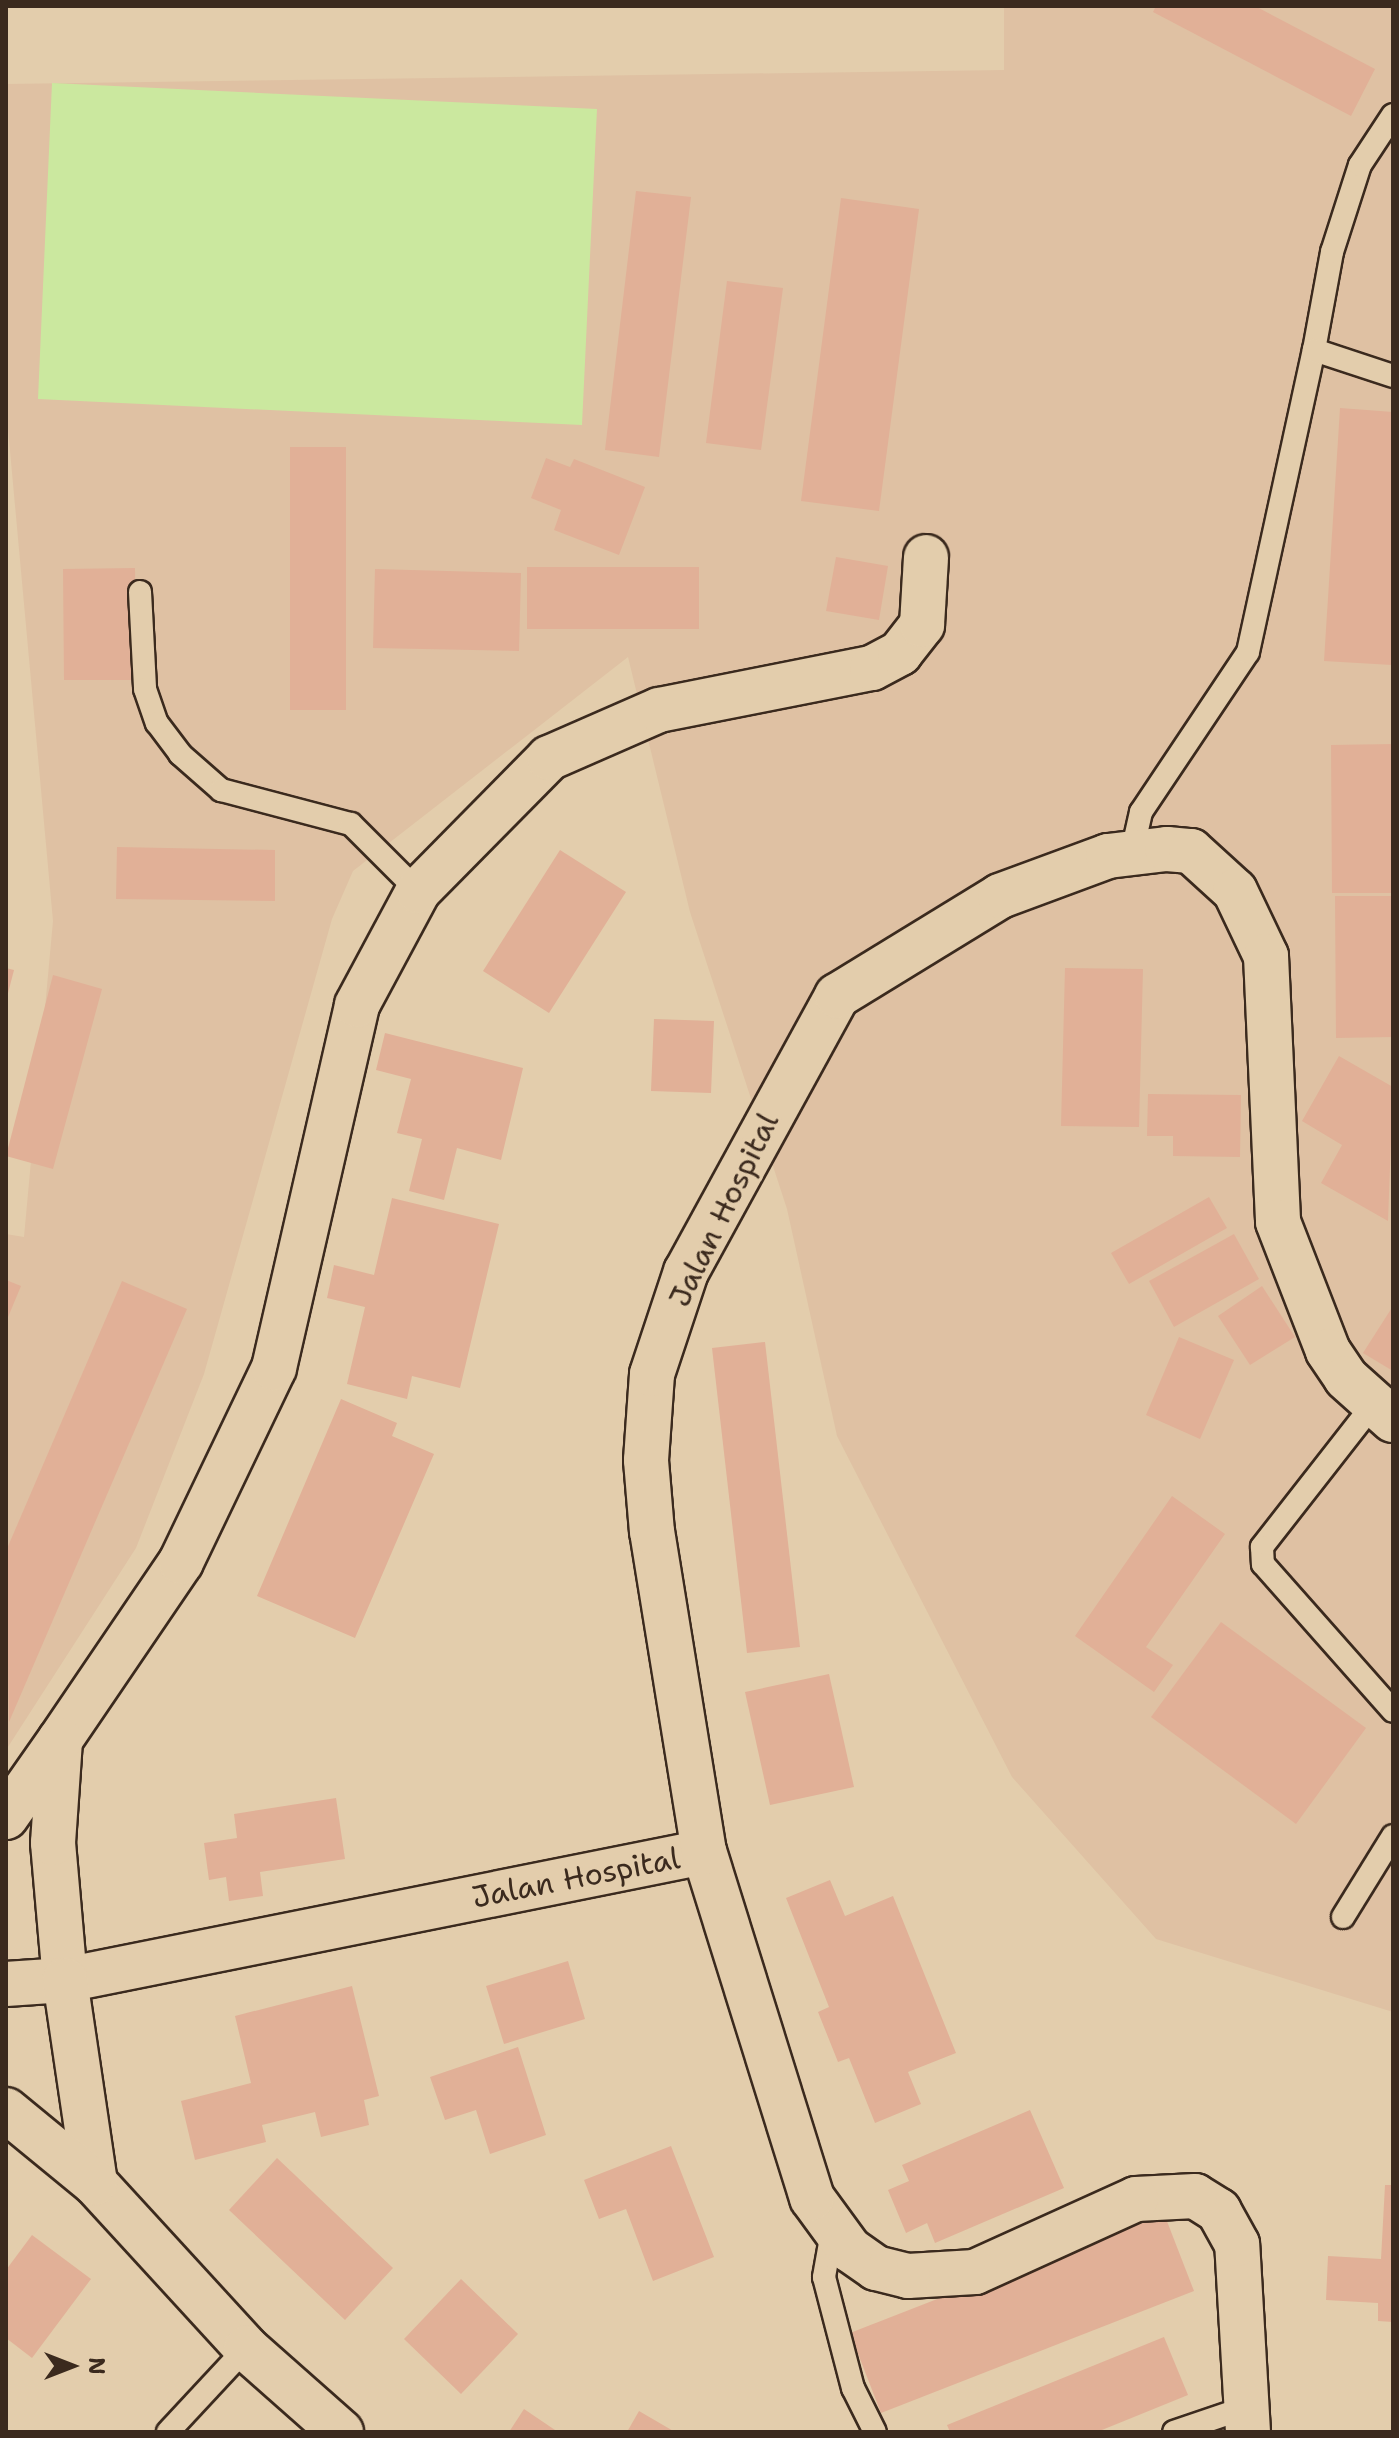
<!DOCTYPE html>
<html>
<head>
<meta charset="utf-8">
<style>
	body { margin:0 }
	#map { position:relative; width:1399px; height:2438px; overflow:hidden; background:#e3cdac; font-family:"Shantell Sans",sans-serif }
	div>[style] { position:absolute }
	.built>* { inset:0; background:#dfc1a3 }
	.green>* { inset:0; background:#cbe89f }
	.building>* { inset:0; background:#e1b097 }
	.roads { filter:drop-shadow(2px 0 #3b2a1e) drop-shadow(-2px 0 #3b2a1e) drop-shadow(0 2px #3b2a1e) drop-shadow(0 -2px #3b2a1e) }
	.lane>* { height:22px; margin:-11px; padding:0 11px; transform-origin:11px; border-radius:11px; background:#e3cdac }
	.street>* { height:44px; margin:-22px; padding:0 22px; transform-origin:22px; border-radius:22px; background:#e3cdac }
	.secondary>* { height:44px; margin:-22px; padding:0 22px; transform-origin:22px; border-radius:22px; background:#e3cdac }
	span { translate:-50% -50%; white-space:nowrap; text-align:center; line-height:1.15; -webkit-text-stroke:6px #e3cdac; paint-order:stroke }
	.street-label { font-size:30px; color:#3b2a1e }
	.frame { position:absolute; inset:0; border:8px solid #3b2a1e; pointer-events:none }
	.north { position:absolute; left:32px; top:2326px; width:80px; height:80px; -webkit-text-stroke:6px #e3cdac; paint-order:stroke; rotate:90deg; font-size:22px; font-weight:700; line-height:32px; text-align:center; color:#3b2a1e }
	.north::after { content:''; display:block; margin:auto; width:28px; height:36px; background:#3b2a1e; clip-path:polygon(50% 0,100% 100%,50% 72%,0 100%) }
</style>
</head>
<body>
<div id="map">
	<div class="built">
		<div style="clip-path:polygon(1004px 6px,1393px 6px,1393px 2012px,1156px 1939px,1012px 1777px,837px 1436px,787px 1209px,690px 912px,628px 657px,353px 871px,332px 919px,204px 1374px,136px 1548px,6px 1750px,6px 1234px,24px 1237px,53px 921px,6px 407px,6px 84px,1004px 70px)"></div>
	</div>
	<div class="green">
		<div style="clip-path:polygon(52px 83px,597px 109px,582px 425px,38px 399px)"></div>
	</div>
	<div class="building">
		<div style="clip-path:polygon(1156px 6px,1255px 6px,1375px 69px,1351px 116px,1153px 12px)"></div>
		<div style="clip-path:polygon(636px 191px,691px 197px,659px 457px,605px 450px)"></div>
		<div style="clip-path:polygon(841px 198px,919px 209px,879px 511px,801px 501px)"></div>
		<div style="clip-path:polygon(727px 281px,783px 288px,761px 450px,706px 443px)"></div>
		<div style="clip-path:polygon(1340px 408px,1393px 412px,1392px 665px,1324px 661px)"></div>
		<div style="clip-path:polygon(290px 447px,346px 447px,346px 710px,290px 710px)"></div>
		<div style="clip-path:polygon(546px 458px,570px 467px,574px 459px,645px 487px,619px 555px,554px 530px,561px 510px,531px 498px)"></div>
		<div style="clip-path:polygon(836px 557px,888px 566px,879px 620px,826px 611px)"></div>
		<div style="clip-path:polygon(527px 567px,699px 567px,699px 629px,527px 629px)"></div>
		<div style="clip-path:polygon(135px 568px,136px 680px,64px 680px,63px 569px)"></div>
		<div style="clip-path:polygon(375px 569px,521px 573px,519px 651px,373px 648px)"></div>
		<div style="clip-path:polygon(1393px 744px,1393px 893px,1332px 893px,1331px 745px)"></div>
		<div style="clip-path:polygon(117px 847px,275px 850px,275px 901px,116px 899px)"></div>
		<div style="clip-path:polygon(560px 850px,626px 892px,549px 1013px,483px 971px)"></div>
		<div style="clip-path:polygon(1335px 896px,1393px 896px,1393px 1037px,1336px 1038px)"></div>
		<div style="clip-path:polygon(6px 968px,14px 970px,7px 997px,6px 997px)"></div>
		<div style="clip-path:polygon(1065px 968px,1143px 969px,1139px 1127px,1061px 1126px)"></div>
		<div style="clip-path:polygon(53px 975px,102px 989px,53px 1169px,6px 1156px)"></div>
		<div style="clip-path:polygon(654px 1019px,714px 1021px,711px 1093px,651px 1091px)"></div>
		<div style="clip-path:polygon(385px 1033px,523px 1068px,501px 1160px,457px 1148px,444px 1200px,409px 1191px,422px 1139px,397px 1133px,411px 1079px,376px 1070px)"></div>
		<div style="clip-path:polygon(1339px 1056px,1393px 1087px,1388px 1221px,1321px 1183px,1342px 1145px,1302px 1121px)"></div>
		<div style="clip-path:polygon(1148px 1094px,1241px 1095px,1240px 1157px,1173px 1156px,1173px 1136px,1147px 1136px)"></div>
		<div style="clip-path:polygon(1209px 1197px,1227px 1228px,1129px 1284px,1111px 1253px)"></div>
		<div style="clip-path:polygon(392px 1198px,499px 1224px,460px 1388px,412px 1376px,407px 1399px,347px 1384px,365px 1307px,327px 1298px,334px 1265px,374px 1275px)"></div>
		<div style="clip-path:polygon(1234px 1234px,1259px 1279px,1174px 1327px,1149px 1281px)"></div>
		<div style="clip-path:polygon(6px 1280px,21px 1286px,6px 1322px)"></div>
		<div style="clip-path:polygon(122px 1281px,187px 1309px,9px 1722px,6px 1551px)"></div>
		<div style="clip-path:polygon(1262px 1286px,1295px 1337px,1250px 1365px,1218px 1316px)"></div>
		<div style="clip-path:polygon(1393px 1306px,1393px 1371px,1363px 1353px)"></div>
		<div style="clip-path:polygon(1179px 1337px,1234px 1360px,1200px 1439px,1146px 1415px)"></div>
		<div style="clip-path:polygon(765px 1342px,800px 1647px,747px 1653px,712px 1348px)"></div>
		<div style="clip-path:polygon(341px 1399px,397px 1423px,392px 1436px,434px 1454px,355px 1638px,257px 1596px)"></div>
		<div style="clip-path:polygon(1172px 1496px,1225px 1534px,1146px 1647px,1173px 1665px,1154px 1692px,1075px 1636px)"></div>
		<div style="clip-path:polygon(1221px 1622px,1366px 1728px,1296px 1824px,1151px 1717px)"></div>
		<div style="clip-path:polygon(829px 1674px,854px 1787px,770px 1805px,745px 1692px)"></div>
		<div style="clip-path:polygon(336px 1798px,345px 1859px,260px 1872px,263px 1896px,229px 1901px,226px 1877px,209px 1880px,204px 1843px,237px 1838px,234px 1814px)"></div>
		<div style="clip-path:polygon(830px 1880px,845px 1916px,893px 1896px,956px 2053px,908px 2072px,921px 2104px,875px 2123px,849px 2058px,838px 2062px,818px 2012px,829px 2007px,786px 1898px)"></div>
		<div style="clip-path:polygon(568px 1961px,585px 2019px,504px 2044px,486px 1986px)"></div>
		<div style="clip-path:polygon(352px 1986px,379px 2096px,364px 2100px,369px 2125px,321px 2137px,315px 2112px,262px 2125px,266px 2142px,195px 2160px,181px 2101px,251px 2083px,235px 2016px)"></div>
		<div style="clip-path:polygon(518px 2047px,546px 2135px,490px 2154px,476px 2110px,445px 2120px,430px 2077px)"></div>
		<div style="clip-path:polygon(1030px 2110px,1064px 2188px,935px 2243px,927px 2223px,906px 2233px,888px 2190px,909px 2181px,902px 2165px)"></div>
		<div style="clip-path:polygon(671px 2146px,714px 2257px,653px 2281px,626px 2209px,599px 2219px,584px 2180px)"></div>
		<div style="clip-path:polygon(277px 2158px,393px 2268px,345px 2320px,229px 2210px)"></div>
		<div style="clip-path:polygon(1385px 2185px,1393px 2185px,1393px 2322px,1378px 2321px,1378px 2303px,1326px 2300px,1328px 2256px,1381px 2259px)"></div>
		<div style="clip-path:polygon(1163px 2211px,1194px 2291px,881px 2413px,850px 2333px)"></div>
		<div style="clip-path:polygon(32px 2235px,91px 2279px,32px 2358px,6px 2338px,6px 2270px)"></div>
		<div style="clip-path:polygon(461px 2279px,518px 2334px,461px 2394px,404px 2339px)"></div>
		<div style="clip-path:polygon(1164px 2337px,1188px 2395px,1097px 2432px,950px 2432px,947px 2425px)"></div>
		<div style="clip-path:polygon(524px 2409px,558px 2432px,509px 2432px)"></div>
		<div style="clip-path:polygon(639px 2411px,675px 2432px,627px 2432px)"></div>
	</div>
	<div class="roads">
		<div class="lane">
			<div style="left:1314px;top:350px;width:100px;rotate:-79.6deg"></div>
			<div style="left:1332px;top:252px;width:91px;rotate:-72.2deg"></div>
			<div style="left:1360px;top:165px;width:60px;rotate:-56.6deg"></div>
			<div style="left:140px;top:592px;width:97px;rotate:87deg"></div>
			<div style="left:145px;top:689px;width:36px;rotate:71deg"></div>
			<div style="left:157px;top:723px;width:39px;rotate:53deg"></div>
			<div style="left:180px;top:754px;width:55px;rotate:41.3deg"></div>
			<div style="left:221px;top:790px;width:134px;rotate:14.7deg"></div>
			<div style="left:351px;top:824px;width:95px;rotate:45deg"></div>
			<div style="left:1132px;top:852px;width:41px;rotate:-77.3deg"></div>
			<div style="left:1141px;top:812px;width:192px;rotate:-56.2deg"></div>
			<div style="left:1248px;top:652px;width:309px;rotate:-77.7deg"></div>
			<div style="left:1314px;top:350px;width:83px;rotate:18.2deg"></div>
			<div style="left:1372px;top:1406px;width:179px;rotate:128deg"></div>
			<div style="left:1262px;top:1547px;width:17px;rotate:87deg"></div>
			<div style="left:1263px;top:1564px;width:196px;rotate:48.5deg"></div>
			<div style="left:1343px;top:1917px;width:95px;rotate:-58.3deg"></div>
			<div style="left:832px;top:2232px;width:46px;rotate:100.1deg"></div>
			<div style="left:824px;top:2277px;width:115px;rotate:75.4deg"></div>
			<div style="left:853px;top:2388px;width:49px;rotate:63.4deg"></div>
			<div style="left:168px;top:2432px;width:115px;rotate:-47.1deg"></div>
			<div style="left:1174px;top:2432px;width:77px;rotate:-18.9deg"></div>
		</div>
		<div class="street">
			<div style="left:704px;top:1852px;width:652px;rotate:168.67deg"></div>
			<div style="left:65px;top:1980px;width:138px;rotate:-95deg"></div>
			<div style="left:53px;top:1843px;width:103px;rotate:-86.1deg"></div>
			<div style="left:60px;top:1740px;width:215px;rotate:-55.8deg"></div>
			<div style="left:181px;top:1562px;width:215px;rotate:-64.4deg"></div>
			<div style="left:274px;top:1368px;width:372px;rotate:-77.1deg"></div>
			<div style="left:357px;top:1005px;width:129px;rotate:-61.8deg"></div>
			<div style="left:418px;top:891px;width:187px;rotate:-45.4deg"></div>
			<div style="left:549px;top:758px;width:120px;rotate:-23.6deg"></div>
			<div style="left:659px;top:710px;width:217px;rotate:-11.2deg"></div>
			<div style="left:872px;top:668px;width:32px;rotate:-28deg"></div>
			<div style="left:900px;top:653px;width:36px;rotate:-52deg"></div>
			<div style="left:922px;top:625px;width:68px;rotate:-86.6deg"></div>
			<div style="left:1248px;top:2432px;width:188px;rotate:-93.3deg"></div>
			<div style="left:1237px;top:2244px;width:38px;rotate:-119deg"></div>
			<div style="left:1219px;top:2211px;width:28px;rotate:-148deg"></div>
			<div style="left:1195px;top:2196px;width:59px;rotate:177.1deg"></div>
			<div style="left:1136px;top:2199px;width:177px;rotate:155.6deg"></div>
			<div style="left:975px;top:2272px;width:67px;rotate:176.6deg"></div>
			<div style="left:908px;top:2276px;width:33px;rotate:-166deg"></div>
			<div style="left:876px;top:2268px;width:32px;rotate:-145deg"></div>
			<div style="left:850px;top:2250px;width:64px;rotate:-126.2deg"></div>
			<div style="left:812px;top:2198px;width:362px;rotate:-107.3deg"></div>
			<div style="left:704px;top:1852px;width:324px;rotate:-99.2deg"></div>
			<div style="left:652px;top:1532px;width:72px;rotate:-94.8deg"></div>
			<div style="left:646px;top:1460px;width:86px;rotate:-86deg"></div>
			<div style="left:652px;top:1374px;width:108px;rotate:-71.6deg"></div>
			<div style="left:686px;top:1272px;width:315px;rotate:-61.3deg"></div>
			<div style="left:837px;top:996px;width:191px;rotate:-31.5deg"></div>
			<div style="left:1000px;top:896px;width:115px;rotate:-20.3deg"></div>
			<div style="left:1108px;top:856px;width:59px;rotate:-6.8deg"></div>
			<div style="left:1167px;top:849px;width:24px;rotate:5deg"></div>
			<div style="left:1191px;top:851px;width:59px;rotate:42.3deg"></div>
			<div style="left:1235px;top:891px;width:72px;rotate:64.5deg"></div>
			<div style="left:1266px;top:956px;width:266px;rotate:87.4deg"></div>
			<div style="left:1278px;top:1222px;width:138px;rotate:68.8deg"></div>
			<div style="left:1328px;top:1351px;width:32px;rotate:56deg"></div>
			<div style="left:1346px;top:1378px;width:63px;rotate:41.8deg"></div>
		</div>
		<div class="secondary">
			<div style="left:6px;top:1817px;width:94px;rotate:-55deg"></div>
			<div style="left:6px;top:1984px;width:59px;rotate:-3.9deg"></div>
			<div style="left:65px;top:1980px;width:205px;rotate:81.6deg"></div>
			<div style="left:95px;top:2183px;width:224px;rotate:47.5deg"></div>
			<div style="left:246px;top:2348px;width:127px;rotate:41.5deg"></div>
			<div style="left:6px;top:2110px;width:115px;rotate:39.4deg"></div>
		</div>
	</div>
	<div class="street-label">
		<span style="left:724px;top:1210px;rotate:-64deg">Jalan Hospital</span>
		<span style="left:576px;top:1878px;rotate:-11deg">Jalan Hospital</span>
	</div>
	<div class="frame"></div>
	<div class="north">N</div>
</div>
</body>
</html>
